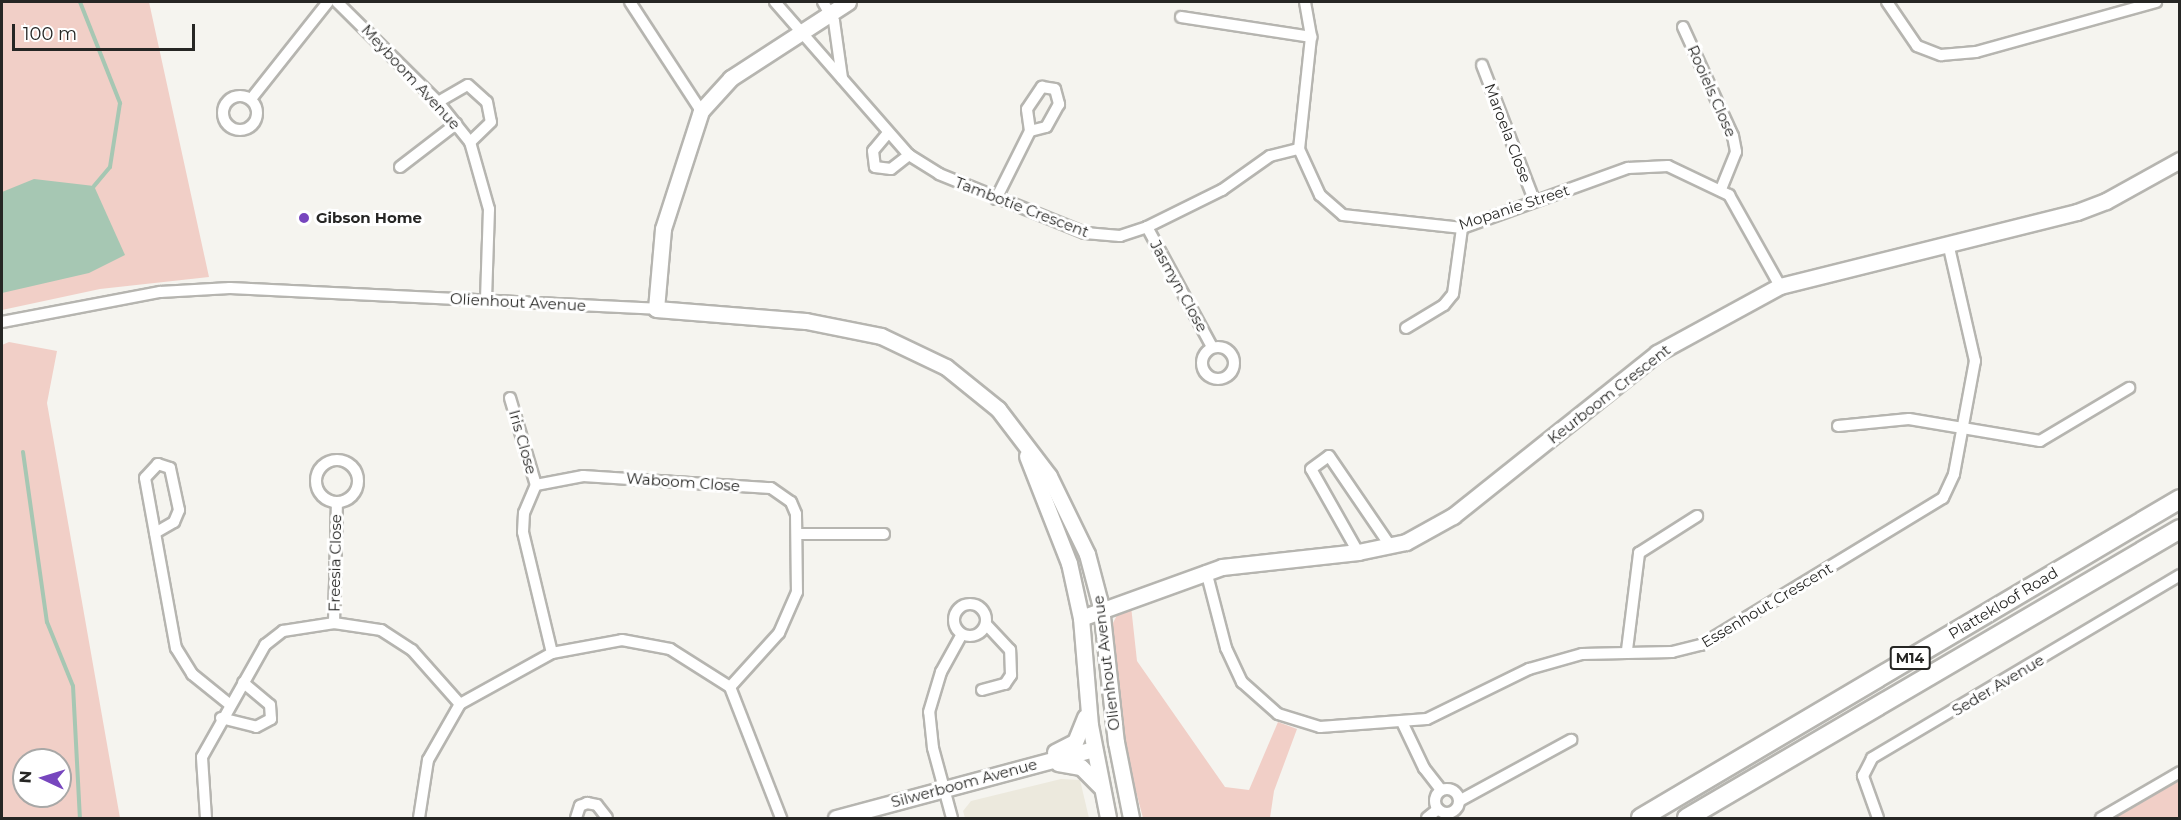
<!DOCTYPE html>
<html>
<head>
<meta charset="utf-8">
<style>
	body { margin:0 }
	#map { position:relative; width:2181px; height:820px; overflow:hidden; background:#f5f4ef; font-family:Montserrat,sans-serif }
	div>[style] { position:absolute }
	.built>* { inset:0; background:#ece9dd }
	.green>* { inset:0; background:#f1cfc7 }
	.water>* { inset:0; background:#a6c7b3 }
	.stream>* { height:4px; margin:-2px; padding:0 2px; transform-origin:2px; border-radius:2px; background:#a6c7b3 }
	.roads { filter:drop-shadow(2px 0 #b6b5b0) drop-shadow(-2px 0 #b6b5b0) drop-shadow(0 2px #b6b5b0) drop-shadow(0 -2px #b6b5b0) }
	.street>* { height:10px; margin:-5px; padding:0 5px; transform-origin:5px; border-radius:5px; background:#fff }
	.street>.ring { margin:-5px; padding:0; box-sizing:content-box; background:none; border:10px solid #fff; border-radius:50% }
	.secondary>* { height:15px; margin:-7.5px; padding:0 7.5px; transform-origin:7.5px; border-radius:7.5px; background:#fff }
	.primary>* { height:18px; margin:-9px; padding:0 9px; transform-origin:9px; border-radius:9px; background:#fff }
	.dots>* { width:16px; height:16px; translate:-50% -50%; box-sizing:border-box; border:3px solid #fff; border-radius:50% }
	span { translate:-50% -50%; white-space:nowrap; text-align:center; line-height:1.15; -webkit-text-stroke:6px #fff; paint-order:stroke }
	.shield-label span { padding:2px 4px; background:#fff; border:2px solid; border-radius:4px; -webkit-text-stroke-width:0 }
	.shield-label { font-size:14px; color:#262624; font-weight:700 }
	.street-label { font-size:15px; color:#262624 }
	.poi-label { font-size:15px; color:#262624; font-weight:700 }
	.left { translate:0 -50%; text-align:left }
	.frame { position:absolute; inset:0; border:3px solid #262624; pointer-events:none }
	.north { position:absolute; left:12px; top:748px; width:60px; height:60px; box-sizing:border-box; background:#fff; border:2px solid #a8a8a7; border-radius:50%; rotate:274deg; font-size:16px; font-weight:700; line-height:24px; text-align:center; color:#262624 }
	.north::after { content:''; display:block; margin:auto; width:21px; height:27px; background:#7746be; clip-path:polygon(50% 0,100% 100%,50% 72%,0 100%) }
	.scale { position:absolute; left:12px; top:24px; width:183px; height:27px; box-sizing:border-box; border:3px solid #262624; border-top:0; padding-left:8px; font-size:18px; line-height:21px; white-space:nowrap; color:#262624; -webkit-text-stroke:4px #fff; paint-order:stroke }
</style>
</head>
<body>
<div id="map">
	<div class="built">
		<div style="clip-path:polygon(1061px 779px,1080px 780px,1089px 818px,965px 818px,963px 811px,971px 801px)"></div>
	</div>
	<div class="green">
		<div style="clip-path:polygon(2px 2px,149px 2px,209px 277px,100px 289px,2px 310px)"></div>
		<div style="clip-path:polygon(evenodd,9px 342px,57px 351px,47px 403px,120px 818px,2px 818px,2px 345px,9px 342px,24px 760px,60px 760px,60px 796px,24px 796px,24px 760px)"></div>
		<div style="clip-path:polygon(1131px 606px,1137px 661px,1225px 787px,1249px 790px,1278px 722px,1297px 729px,1274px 791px,1270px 818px,1143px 818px,1123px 742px,1111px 627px,1118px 613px)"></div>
		<div style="clip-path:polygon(2179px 777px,2179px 818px,2108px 818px)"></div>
	</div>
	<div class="water">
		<div style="clip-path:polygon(34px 179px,94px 186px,125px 255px,89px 273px,2px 293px,2px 192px)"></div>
	</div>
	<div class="stream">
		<div style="left:80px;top:2px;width:109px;rotate:68.4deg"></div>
		<div style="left:120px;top:103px;width:65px;rotate:98.9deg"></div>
		<div style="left:110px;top:167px;width:25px;rotate:130deg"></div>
		<div style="left:23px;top:452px;width:172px;rotate:82deg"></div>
		<div style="left:47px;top:622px;width:69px;rotate:67.9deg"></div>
		<div style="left:73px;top:686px;width:132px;rotate:87deg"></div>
	</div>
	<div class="roads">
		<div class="street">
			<div style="left:337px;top:2px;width:142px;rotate:44.7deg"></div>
			<div style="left:438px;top:102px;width:51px;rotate:51.3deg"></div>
			<div style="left:470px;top:142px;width:70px;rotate:74.2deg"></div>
			<div style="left:489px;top:209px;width:92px;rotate:91.9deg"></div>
			<div style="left:630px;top:2px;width:130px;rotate:56.9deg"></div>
			<div style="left:775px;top:2px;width:203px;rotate:48.8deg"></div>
			<div style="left:909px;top:155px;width:36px;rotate:32deg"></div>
			<div style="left:939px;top:174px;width:157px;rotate:22deg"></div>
			<div style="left:1085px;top:233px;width:35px;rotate:5deg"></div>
			<div style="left:1120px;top:236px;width:28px;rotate:-18deg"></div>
			<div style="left:1147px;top:227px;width:84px;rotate:-26.3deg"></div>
			<div style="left:1222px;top:190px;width:59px;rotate:-35.3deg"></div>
			<div style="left:1270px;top:156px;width:30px;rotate:-14deg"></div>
			<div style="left:823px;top:2px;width:22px;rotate:60deg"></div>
			<div style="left:834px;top:21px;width:58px;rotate:82deg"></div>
			<div style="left:1305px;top:2px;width:36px;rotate:80deg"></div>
			<div style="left:1311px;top:37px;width:113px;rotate:96.1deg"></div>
			<div style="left:1299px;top:149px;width:51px;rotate:65.5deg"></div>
			<div style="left:1320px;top:195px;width:30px;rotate:41deg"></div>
			<div style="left:1343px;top:215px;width:120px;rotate:6.2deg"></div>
			<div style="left:1462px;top:228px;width:177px;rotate:-19.9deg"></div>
			<div style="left:1628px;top:168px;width:40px;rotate:-2.9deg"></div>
			<div style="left:1668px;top:166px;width:68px;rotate:25.4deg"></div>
			<div style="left:1729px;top:195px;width:104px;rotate:60.7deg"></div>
			<div style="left:1887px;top:2px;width:53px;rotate:55.7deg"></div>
			<div style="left:1917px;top:46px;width:26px;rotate:21deg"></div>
			<div style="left:1941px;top:55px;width:35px;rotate:-5deg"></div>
			<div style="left:1976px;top:52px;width:187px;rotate:-15.5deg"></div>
			<div style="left:1181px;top:17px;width:132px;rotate:8.7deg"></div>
			<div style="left:1683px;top:27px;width:120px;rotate:65.4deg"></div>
			<div style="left:1733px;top:136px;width:16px;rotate:79deg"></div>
			<div style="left:1736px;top:152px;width:40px;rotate:112deg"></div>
			<div style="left:1482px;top:65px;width:145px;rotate:68.9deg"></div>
			<div style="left:1042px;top:87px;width:13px;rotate:9deg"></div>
			<div style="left:1055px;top:89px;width:16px;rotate:75deg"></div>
			<div style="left:1059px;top:104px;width:26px;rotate:119deg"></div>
			<div style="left:1046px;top:127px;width:16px;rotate:166deg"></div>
			<div style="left:1030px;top:131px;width:22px;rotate:-98deg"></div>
			<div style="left:1027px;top:109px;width:27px;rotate:-56deg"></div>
			<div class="ring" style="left:223px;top:96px;width:24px;height:24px"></div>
			<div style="left:251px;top:99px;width:124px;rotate:-51.6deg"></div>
			<div style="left:438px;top:102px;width:34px;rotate:-30deg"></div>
			<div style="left:468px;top:85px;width:25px;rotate:42deg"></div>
			<div style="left:487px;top:102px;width:20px;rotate:79deg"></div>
			<div style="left:491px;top:122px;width:29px;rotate:136deg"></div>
			<div style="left:888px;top:133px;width:23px;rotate:130deg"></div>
			<div style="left:873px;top:151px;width:16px;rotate:83deg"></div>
			<div style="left:875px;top:167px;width:16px;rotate:7deg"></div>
			<div style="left:891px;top:169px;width:23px;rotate:-38deg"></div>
			<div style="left:400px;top:167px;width:71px;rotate:-37.5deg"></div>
			<div style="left:996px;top:199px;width:76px;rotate:-63.4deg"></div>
			<div style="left:1147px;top:227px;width:134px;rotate:61.5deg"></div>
			<div style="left:2px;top:322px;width:161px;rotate:-10.8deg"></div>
			<div style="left:160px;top:292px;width:70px;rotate:-3.3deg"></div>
			<div style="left:230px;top:288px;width:427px;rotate:2.8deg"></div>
			<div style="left:1406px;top:328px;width:44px;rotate:-31.2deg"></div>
			<div style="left:1444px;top:305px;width:14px;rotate:-51deg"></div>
			<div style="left:1453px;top:294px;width:67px;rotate:-82.2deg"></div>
			<div class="ring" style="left:1202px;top:347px;width:22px;height:22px"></div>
			<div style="left:510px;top:398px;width:91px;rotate:73.4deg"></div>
			<div style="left:1838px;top:426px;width:71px;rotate:-5.6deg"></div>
			<div style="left:1909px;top:419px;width:133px;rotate:9.5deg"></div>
			<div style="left:2040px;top:441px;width:104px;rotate:-30.8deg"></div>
			<div class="ring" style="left:316px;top:460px;width:32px;height:32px"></div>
			<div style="left:155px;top:533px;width:22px;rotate:-30deg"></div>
			<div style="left:174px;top:522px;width:13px;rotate:-67deg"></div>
			<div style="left:179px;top:510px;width:43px;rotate:-102.1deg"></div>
			<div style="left:170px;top:468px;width:13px;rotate:-162deg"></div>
			<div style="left:158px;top:464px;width:19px;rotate:133deg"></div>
			<div style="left:145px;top:478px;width:173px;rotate:79.7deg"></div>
			<div style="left:176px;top:648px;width:31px;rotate:58deg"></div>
			<div style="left:192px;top:674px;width:48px;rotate:39deg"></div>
			<div style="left:800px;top:534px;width:84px"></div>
			<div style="left:1358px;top:552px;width:95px;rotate:-119.5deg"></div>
			<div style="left:1311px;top:469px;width:22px;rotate:-36deg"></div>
			<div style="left:1329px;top:456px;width:110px;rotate:55.7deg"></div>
			<div style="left:1206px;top:571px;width:80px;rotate:75.4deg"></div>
			<div style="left:1226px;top:648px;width:38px;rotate:65deg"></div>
			<div style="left:1242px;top:682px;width:48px;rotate:41.6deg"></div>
			<div style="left:1278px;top:714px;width:44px;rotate:17.2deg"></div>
			<div style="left:1320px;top:727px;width:107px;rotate:-4.3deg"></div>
			<div style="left:1427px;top:719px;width:114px;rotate:-26.1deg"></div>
			<div style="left:1529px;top:669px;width:55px;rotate:-15.8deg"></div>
			<div style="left:1582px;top:654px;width:90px;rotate:-1.3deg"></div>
			<div style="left:1672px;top:652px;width:30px;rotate:-14deg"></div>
			<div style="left:1701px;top:645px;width:283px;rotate:-31.3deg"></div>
			<div style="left:1943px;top:498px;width:26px;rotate:-65deg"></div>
			<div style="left:1954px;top:474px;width:115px;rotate:-79.5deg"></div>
			<div style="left:1975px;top:361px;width:121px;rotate:-102.9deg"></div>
			<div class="ring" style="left:954px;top:604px;width:22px;height:22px"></div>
			<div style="left:334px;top:623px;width:121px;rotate:-88.6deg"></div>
			<div style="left:1627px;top:650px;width:98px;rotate:-82.9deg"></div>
			<div style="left:1639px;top:553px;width:69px;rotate:-32.5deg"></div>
			<div style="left:552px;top:653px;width:124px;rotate:-103.5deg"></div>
			<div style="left:523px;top:532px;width:19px;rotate:-87deg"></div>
			<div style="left:524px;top:513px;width:30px;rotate:-67deg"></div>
			<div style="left:536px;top:485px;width:48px;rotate:-10.8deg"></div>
			<div style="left:583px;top:476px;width:188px;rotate:3.7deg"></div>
			<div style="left:771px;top:488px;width:24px;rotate:35deg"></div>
			<div style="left:791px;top:502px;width:13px;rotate:67deg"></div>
			<div style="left:796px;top:514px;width:78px;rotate:89.3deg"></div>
			<div style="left:797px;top:592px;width:45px;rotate:113.7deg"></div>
			<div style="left:779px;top:633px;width:73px;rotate:132.2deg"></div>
			<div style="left:982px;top:690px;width:24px;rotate:-15deg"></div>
			<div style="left:1005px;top:684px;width:11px;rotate:-56deg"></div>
			<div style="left:1011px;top:675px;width:25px;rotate:-92deg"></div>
			<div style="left:1010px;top:650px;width:35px;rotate:-133deg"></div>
			<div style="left:221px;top:718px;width:36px;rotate:14deg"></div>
			<div style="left:256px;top:727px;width:17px;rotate:-28deg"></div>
			<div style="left:271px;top:719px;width:14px;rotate:-94deg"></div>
			<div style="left:270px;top:705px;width:35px;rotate:-140deg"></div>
			<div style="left:1403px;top:724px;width:49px;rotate:64.5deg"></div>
			<div style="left:1424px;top:768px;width:28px;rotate:52deg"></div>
			<div class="ring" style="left:1435px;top:789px;width:14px;height:14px"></div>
			<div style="left:1459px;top:801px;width:128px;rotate:-28.6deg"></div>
			<div style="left:206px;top:818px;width:61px;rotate:-93.8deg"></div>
			<div style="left:202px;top:757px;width:129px;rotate:-60.6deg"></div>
			<div style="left:265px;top:645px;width:23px;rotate:-38deg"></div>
			<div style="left:283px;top:631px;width:52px;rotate:-8.9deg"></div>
			<div style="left:334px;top:623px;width:48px;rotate:8.5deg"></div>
			<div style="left:381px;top:630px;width:37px;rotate:33deg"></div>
			<div style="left:412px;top:650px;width:72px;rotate:48.4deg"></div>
			<div style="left:419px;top:818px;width:59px;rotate:-81.2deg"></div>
			<div style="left:428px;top:760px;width:64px;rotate:-60.3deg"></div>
			<div style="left:460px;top:704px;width:105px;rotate:-29deg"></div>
			<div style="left:552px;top:653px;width:71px;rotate:-10.5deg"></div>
			<div style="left:622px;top:640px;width:49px;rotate:10.6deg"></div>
			<div style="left:670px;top:649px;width:71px;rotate:32.3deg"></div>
			<div style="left:730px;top:687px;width:141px;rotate:68.7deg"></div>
			<div style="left:576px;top:818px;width:13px;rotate:-72deg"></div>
			<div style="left:580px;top:806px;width:8px;rotate:-23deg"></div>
			<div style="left:587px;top:803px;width:10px;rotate:11deg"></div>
			<div style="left:597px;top:805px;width:16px;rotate:52deg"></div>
			<div style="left:952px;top:818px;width:73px;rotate:-105.2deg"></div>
			<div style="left:933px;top:748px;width:36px;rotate:-96deg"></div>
			<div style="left:929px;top:712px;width:42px;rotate:-73.3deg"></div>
			<div style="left:941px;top:672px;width:43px;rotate:-61.1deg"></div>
			<div style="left:1427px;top:818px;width:14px;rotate:-39deg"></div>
			<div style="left:1878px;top:818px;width:45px;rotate:-109.7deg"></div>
			<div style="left:1863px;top:776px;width:20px;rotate:-63deg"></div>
			<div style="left:1872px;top:758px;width:358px;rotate:-30.7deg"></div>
			<div style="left:2101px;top:818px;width:91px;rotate:-30.2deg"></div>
		</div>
		<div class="secondary">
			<div style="left:848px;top:2px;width:140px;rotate:147deg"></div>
			<div style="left:731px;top:78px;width:45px;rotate:132.3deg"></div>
			<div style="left:701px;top:111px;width:124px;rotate:107.9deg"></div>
			<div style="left:663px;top:229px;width:80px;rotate:95deg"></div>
			<div style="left:656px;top:309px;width:150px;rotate:4.6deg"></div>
			<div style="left:806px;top:321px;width:76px;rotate:11.3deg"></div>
			<div style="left:881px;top:336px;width:72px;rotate:25.5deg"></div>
			<div style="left:946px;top:367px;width:67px;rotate:38.9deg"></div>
			<div style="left:998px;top:409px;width:84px;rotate:52.7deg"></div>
			<div style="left:1049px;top:476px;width:87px;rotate:64deg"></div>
			<div style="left:1087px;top:554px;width:55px;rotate:75.2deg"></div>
			<div style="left:1101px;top:607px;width:136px;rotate:83.7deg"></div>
			<div style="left:1116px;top:742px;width:77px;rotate:78.8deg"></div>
			<div style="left:1027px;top:456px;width:115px;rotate:68.6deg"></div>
			<div style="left:1069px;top:563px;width:56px;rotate:77.7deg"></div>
			<div style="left:1081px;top:618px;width:107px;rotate:85.2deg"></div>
			<div style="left:1090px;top:725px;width:95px;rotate:79deg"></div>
			<div style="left:1081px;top:618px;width:150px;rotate:-19.9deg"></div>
			<div style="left:1222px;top:567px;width:137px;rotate:-6.3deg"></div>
			<div style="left:1358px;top:552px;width:49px;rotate:-11.8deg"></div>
			<div style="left:1406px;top:542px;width:54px;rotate:-29deg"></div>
			<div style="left:1453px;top:516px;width:261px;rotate:-38.6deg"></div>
			<div style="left:1657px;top:353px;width:140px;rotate:-28.6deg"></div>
			<div style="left:1780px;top:286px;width:306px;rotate:-14deg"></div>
			<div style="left:2077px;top:212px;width:31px;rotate:-21deg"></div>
			<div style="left:2106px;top:201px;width:85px;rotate:-29deg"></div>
			<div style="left:1055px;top:752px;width:22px;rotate:-27deg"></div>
			<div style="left:1075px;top:742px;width:27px;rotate:-68deg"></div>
			<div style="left:1058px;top:763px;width:23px;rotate:10deg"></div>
			<div style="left:1081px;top:767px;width:27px;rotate:45deg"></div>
			<div style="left:836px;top:818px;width:267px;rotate:-15deg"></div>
		</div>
		<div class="primary">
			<div style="left:1641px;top:818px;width:626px;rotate:-30.62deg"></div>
			<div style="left:1687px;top:818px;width:571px;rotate:-30.38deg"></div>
		</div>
	</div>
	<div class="dots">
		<div style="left:304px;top:218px;background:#7746be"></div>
	</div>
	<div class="shield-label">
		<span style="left:1910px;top:658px">M14</span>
	</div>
	<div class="street-label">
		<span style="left:411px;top:77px;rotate:47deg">Meyboom Avenue</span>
		<span style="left:1712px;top:91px;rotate:66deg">Rooiels Close</span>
		<span style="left:1508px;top:133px;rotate:69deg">Maroela Close</span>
		<span style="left:1022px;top:207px;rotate:21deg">Tambotie Crescent</span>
		<span style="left:1514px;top:207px;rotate:-18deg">Mopanie Street</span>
		<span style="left:1179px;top:286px;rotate:61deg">Jasmyn Close</span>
		<span style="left:518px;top:302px;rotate:3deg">Olienhout Avenue</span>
		<span style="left:1609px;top:394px;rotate:-38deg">Keurboom Crescent</span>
		<span style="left:523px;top:442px;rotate:74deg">Iris Close</span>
		<span style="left:683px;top:482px;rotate:4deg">Waboom Close</span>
		<span style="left:335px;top:563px;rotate:-89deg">Freesia Close</span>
		<span style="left:2003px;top:603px;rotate:-31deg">Plattekloof Road</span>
		<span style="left:1767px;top:605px;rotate:-31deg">Essenhout Crescent</span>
		<span style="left:1106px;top:663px;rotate:-97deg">Olienhout Avenue</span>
		<span style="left:1998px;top:685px;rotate:-31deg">Seder Avenue</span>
		<span style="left:964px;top:783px;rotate:-15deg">Silwerboom Avenue</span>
	</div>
	<div class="poi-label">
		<span class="left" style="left:316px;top:218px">Gibson Home</span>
	</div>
	<div class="frame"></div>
	<div class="north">N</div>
	<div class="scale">100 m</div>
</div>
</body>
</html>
